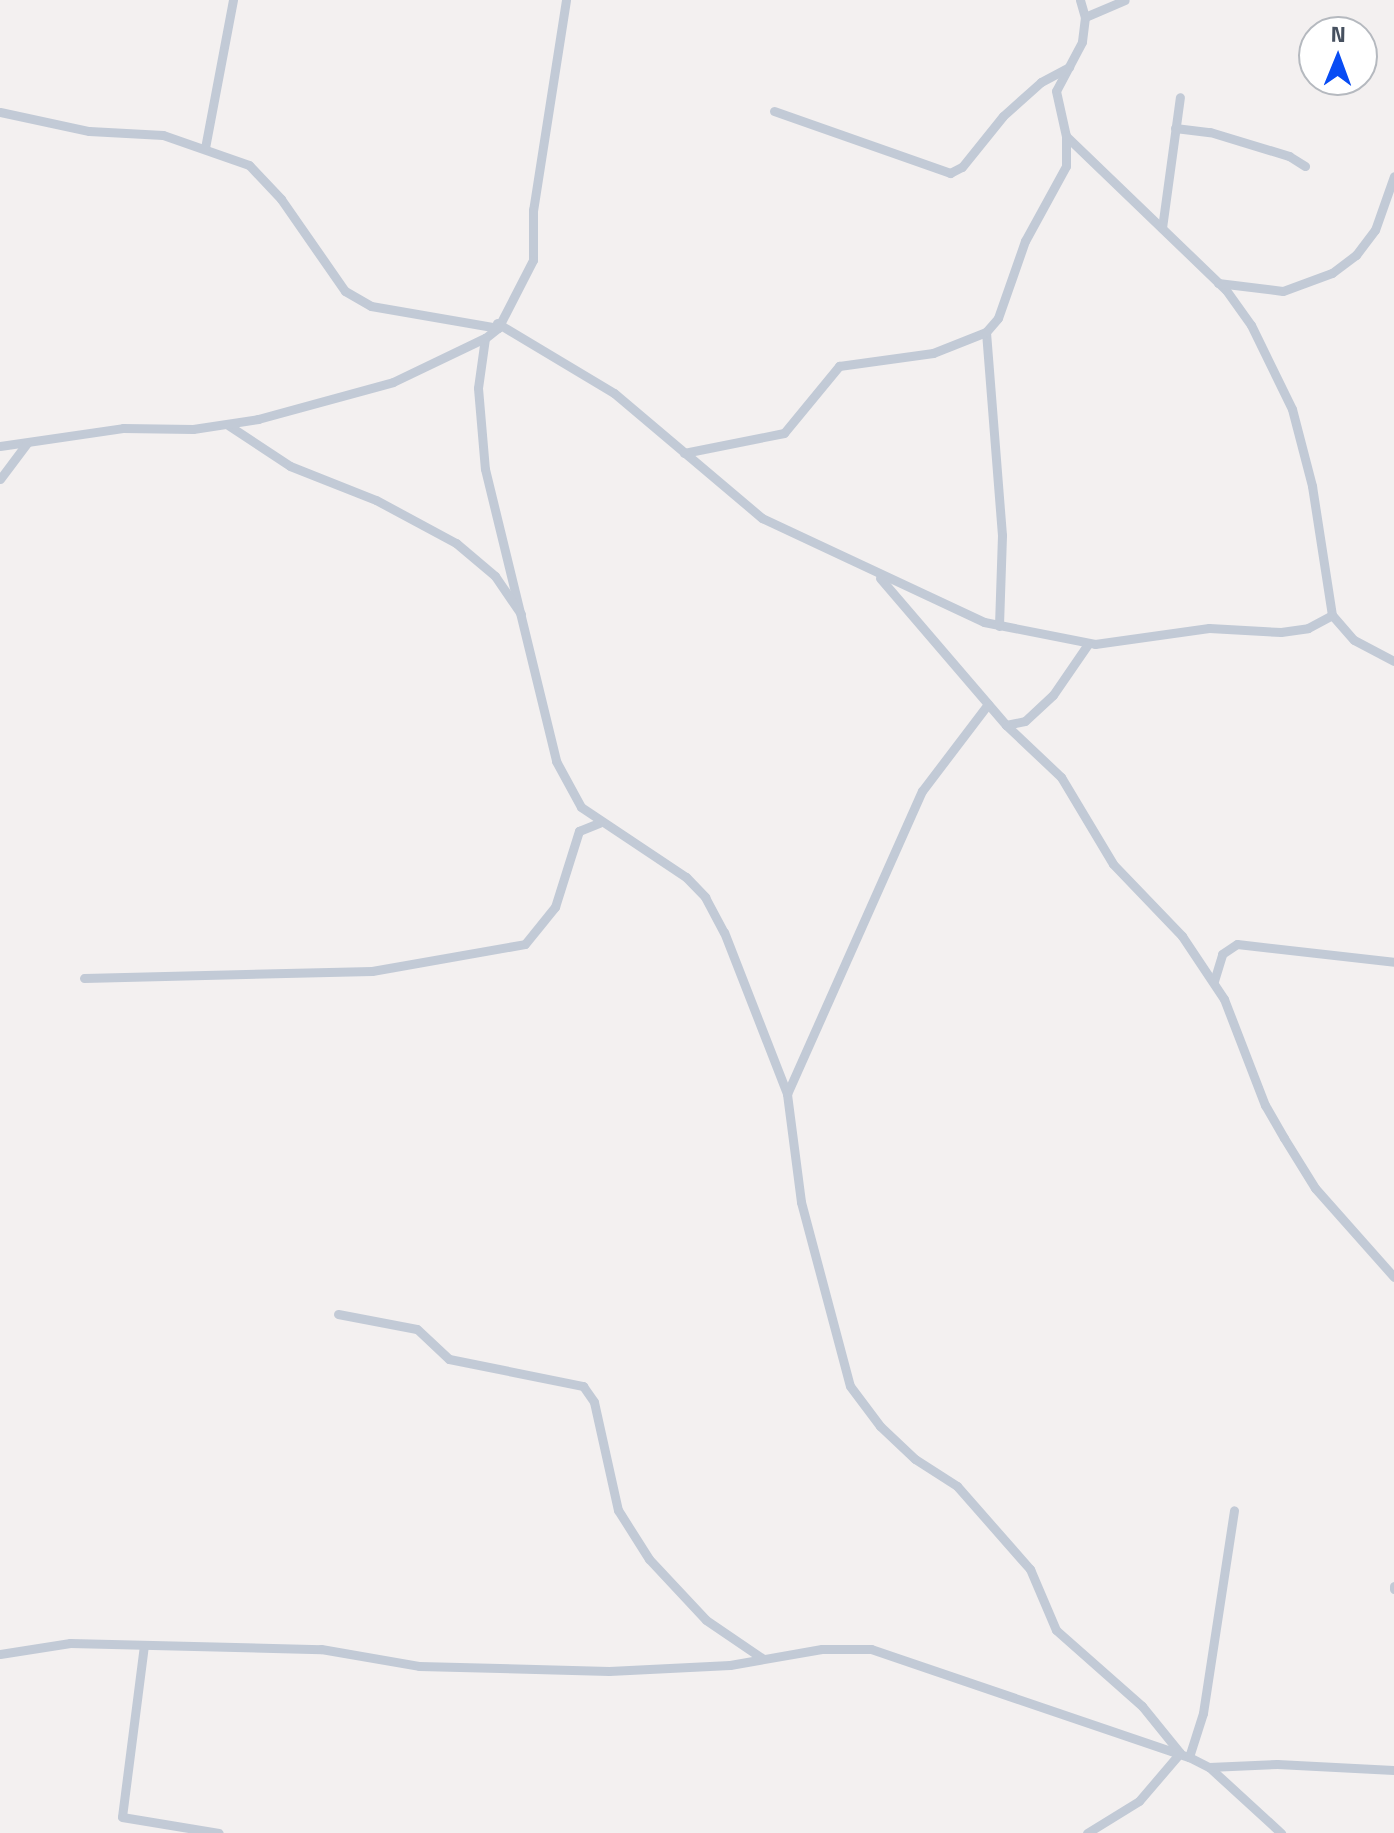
<!DOCTYPE html>
<html>
<head>
<meta charset="utf-8">
<style>
	body { margin:0 }
	#map { position:relative; width:1394px; height:1833px; overflow:hidden; background:#f3f0f0; font-family:"Titillium Web",sans-serif }
	div>[style] { position:absolute }
	.minor>* { height:9px; margin:-4.5px; padding:0 4.5px; transform-origin:4.5px; border-radius:4.5px; background:#c2cad6 }
	span { translate:-50% -50%; white-space:nowrap; text-align:center; line-height:1.15; -webkit-text-stroke:6px #fff; paint-order:stroke }
	.north { position:absolute; left:1298px; top:16px; width:80px; height:80px; box-sizing:border-box; background:#fff; border:2px solid #b5b9bf; border-radius:50%; rotate:1deg; font-size:22px; font-weight:700; line-height:32px; text-align:center; color:#46505f }
	.north::after { content:''; display:block; margin:auto; width:28px; height:36px; background:#084cf4; clip-path:polygon(50% 0,100% 100%,50% 72%,0 100%) }
</style>
</head>
<body>
<div id="map">
	<div class="minor">
		<div style="left:566px;top:0;width:213px;rotate:98.9deg"></div>
		<div style="left:533px;top:210px;width:50px;rotate:90deg"></div>
		<div style="left:533px;top:260px;width:76px;rotate:117.2deg"></div>
		<div style="left:498px;top:328px;width:16px;rotate:142deg"></div>
		<div style="left:485px;top:338px;width:50px;rotate:98deg"></div>
		<div style="left:478px;top:388px;width:81px;rotate:85.1deg"></div>
		<div style="left:485px;top:469px;width:301px;rotate:76.3deg"></div>
		<div style="left:556px;top:761px;width:52px;rotate:61.5deg"></div>
		<div style="left:581px;top:807px;width:126px;rotate:33.7deg"></div>
		<div style="left:686px;top:877px;width:28px;rotate:46deg"></div>
		<div style="left:705px;top:897px;width:40px;rotate:62deg"></div>
		<div style="left:724px;top:932px;width:174px;rotate:68.7deg"></div>
		<div style="left:787px;top:1094px;width:109px;rotate:82.6deg"></div>
		<div style="left:801px;top:1202px;width:190px;rotate:75.1deg"></div>
		<div style="left:850px;top:1386px;width:50px;rotate:53.1deg"></div>
		<div style="left:880px;top:1426px;width:48px;rotate:43.3deg"></div>
		<div style="left:915px;top:1459px;width:50px;rotate:32.7deg"></div>
		<div style="left:957px;top:1486px;width:111px;rotate:48.7deg"></div>
		<div style="left:1030px;top:1569px;width:66px;rotate:66.9deg"></div>
		<div style="left:1056px;top:1630px;width:115px;rotate:41.5deg"></div>
		<div style="left:1142px;top:1706px;width:60px;rotate:51deg"></div>
		<div style="left:1180px;top:1753px;width:63px;rotate:130.5deg"></div>
		<div style="left:1139px;top:1801px;width:61px;rotate:148.4deg"></div>
		<div style="left:1080px;top:0;width:18px;rotate:74deg"></div>
		<div style="left:1085px;top:17px;width:25px;rotate:97deg"></div>
		<div style="left:1082px;top:42px;width:55px;rotate:118deg"></div>
		<div style="left:1056px;top:91px;width:46px;rotate:77.5deg"></div>
		<div style="left:1066px;top:136px;width:222px;rotate:43.9deg"></div>
		<div style="left:1226px;top:290px;width:43px;rotate:54.5deg"></div>
		<div style="left:1251px;top:325px;width:93px;rotate:64deg"></div>
		<div style="left:1292px;top:409px;width:80px;rotate:75.4deg"></div>
		<div style="left:1312px;top:486px;width:131px;rotate:81.2deg"></div>
		<div style="left:1332px;top:615px;width:33px;rotate:49deg"></div>
		<div style="left:1354px;top:640px;width:45px;rotate:27.7deg"></div>
		<div style="left:1085px;top:17px;width:43px;rotate:-23deg"></div>
		<div style="left:774px;top:111px;width:187px;rotate:19.4deg"></div>
		<div style="left:950px;top:173px;width:13px;rotate:-27deg"></div>
		<div style="left:962px;top:167px;width:65px;rotate:-51.2deg"></div>
		<div style="left:1003px;top:116px;width:51px;rotate:-41.8deg"></div>
		<div style="left:1041px;top:82px;width:32px;rotate:-28deg"></div>
		<div style="left:0;top:112px;width:91px;rotate:12.1deg"></div>
		<div style="left:89px;top:131px;width:74px;rotate:3.1deg"></div>
		<div style="left:163px;top:135px;width:91px;rotate:19.2deg"></div>
		<div style="left:249px;top:165px;width:47px;rotate:46.7deg"></div>
		<div style="left:281px;top:199px;width:112px;rotate:55.2deg"></div>
		<div style="left:345px;top:291px;width:30px;rotate:30deg"></div>
		<div style="left:371px;top:306px;width:129px;rotate:9.8deg"></div>
		<div style="left:1175px;top:128px;width:35px;rotate:7deg"></div>
		<div style="left:1210px;top:132px;width:83px;rotate:16.9deg"></div>
		<div style="left:1289px;top:156px;width:19px;rotate:32deg"></div>
		<div style="left:205px;top:148px;width:151px;rotate:-79.3deg"></div>
		<div style="left:1162px;top:228px;width:132px;rotate:-82.2deg"></div>
		<div style="left:1218px;top:283px;width:65px;rotate:7deg"></div>
		<div style="left:1283px;top:291px;width:52px;rotate:-20.2deg"></div>
		<div style="left:1332px;top:273px;width:30px;rotate:-37deg"></div>
		<div style="left:1356px;top:255px;width:31px;rotate:-53deg"></div>
		<div style="left:1375px;top:230px;width:57px;rotate:-70.6deg"></div>
		<div style="left:497px;top:323px;width:136px;rotate:30.9deg"></div>
		<div style="left:614px;top:393px;width:194px;rotate:40.2deg"></div>
		<div style="left:762px;top:518px;width:245px;rotate:25.1deg"></div>
		<div style="left:984px;top:622px;width:113px;rotate:11.2deg"></div>
		<div style="left:1095px;top:644px;width:115px;rotate:-8deg"></div>
		<div style="left:1209px;top:628px;width:72px;rotate:3.2deg"></div>
		<div style="left:1281px;top:632px;width:27px;rotate:-8deg"></div>
		<div style="left:1308px;top:628px;width:27px;rotate:-28deg"></div>
		<div style="left:986px;top:332px;width:204px;rotate:85.5deg"></div>
		<div style="left:1002px;top:535px;width:91px;rotate:91.9deg"></div>
		<div style="left:228px;top:425px;width:74px;rotate:33.5deg"></div>
		<div style="left:290px;top:466px;width:92px;rotate:21.6deg"></div>
		<div style="left:376px;top:500px;width:91px;rotate:28.3deg"></div>
		<div style="left:456px;top:543px;width:51px;rotate:40.2deg"></div>
		<div style="left:495px;top:576px;width:46px;rotate:55.6deg"></div>
		<div style="left:0;top:446px;width:124px;rotate:-8.3deg"></div>
		<div style="left:123px;top:428px;width:70px;rotate:0.8deg"></div>
		<div style="left:193px;top:429px;width:66px;rotate:-8.7deg"></div>
		<div style="left:258px;top:419px;width:140px;rotate:-15.3deg"></div>
		<div style="left:393px;top:382px;width:102px;rotate:-25.6deg"></div>
		<div style="left:684px;top:453px;width:102px;rotate:-11.3deg"></div>
		<div style="left:784px;top:433px;width:87px;rotate:-50.6deg"></div>
		<div style="left:839px;top:366px;width:95px;rotate:-7.9deg"></div>
		<div style="left:933px;top:353px;width:57px;rotate:-21.6deg"></div>
		<div style="left:986px;top:332px;width:18px;rotate:-49deg"></div>
		<div style="left:998px;top:318px;width:82px;rotate:-70.7deg"></div>
		<div style="left:1025px;top:241px;width:85px;rotate:-61.3deg"></div>
		<div style="left:1066px;top:166px;width:30px;rotate:-90deg"></div>
		<div style="left:0;top:479px;width:45px;rotate:-53.1deg"></div>
		<div style="left:880px;top:578px;width:194px;rotate:49.4deg"></div>
		<div style="left:1006px;top:725px;width:76px;rotate:43.4deg"></div>
		<div style="left:1061px;top:777px;width:101px;rotate:59.1deg"></div>
		<div style="left:1113px;top:864px;width:100px;rotate:46.2deg"></div>
		<div style="left:1182px;top:936px;width:76px;rotate:56.3deg"></div>
		<div style="left:1224px;top:999px;width:114px;rotate:68.9deg"></div>
		<div style="left:1265px;top:1105px;width:38px;rotate:60deg"></div>
		<div style="left:1284px;top:1138px;width:59px;rotate:58.2deg"></div>
		<div style="left:1315px;top:1188px;width:119px;rotate:48.4deg"></div>
		<div style="left:1006px;top:725px;width:19px;rotate:-12deg"></div>
		<div style="left:1025px;top:721px;width:38px;rotate:-43deg"></div>
		<div style="left:1053px;top:695px;width:62px;rotate:-55.5deg"></div>
		<div style="left:84px;top:978px;width:288px;rotate:-1.4deg"></div>
		<div style="left:372px;top:971px;width:155px;rotate:-10deg"></div>
		<div style="left:525px;top:944px;width:48px;rotate:-51deg"></div>
		<div style="left:555px;top:907px;width:80px;rotate:-72.5deg"></div>
		<div style="left:579px;top:831px;width:22px;rotate:-22deg"></div>
		<div style="left:1214px;top:981px;width:28px;rotate:-73deg"></div>
		<div style="left:1222px;top:954px;width:18px;rotate:-34deg"></div>
		<div style="left:1237px;top:944px;width:158px;rotate:6.5deg"></div>
		<div style="left:787px;top:1094px;width:332px;rotate:-66deg"></div>
		<div style="left:922px;top:791px;width:109px;rotate:-52.8deg"></div>
		<div style="left:338px;top:1314px;width:80px;rotate:10.8deg"></div>
		<div style="left:417px;top:1329px;width:44px;rotate:43.2deg"></div>
		<div style="left:449px;top:1359px;width:137px;rotate:11.4deg"></div>
		<div style="left:583px;top:1386px;width:19px;rotate:55deg"></div>
		<div style="left:594px;top:1402px;width:111px;rotate:77.5deg"></div>
		<div style="left:618px;top:1510px;width:58px;rotate:57.7deg"></div>
		<div style="left:649px;top:1559px;width:83px;rotate:46.9deg"></div>
		<div style="left:706px;top:1620px;width:68px;rotate:34.2deg"></div>
		<div style="left:1394px;top:1586px;width:3px;rotate:90deg"></div>
		<div style="left:144px;top:1645px;width:173px;rotate:97.3deg"></div>
		<div style="left:122px;top:1817px;width:98px;rotate:9.4deg"></div>
		<div style="left:0;top:1654px;width:71px;rotate:-8.9deg"></div>
		<div style="left:70px;top:1643px;width:251px;rotate:1.4deg"></div>
		<div style="left:321px;top:1649px;width:99px;rotate:9.8deg"></div>
		<div style="left:419px;top:1666px;width:190px;rotate:1.5deg"></div>
		<div style="left:609px;top:1671px;width:121px;rotate:-2.8deg"></div>
		<div style="left:730px;top:1665px;width:93px;rotate:-9.9deg"></div>
		<div style="left:822px;top:1649px;width:49px"></div>
		<div style="left:871px;top:1649px;width:336px;rotate:18.8deg"></div>
		<div style="left:1189px;top:1757px;width:22px;rotate:27deg"></div>
		<div style="left:1209px;top:1767px;width:98px;rotate:42.5deg"></div>
		<div style="left:1189px;top:1757px;width:46px;rotate:-72.3deg"></div>
		<div style="left:1203px;top:1713px;width:205px;rotate:-81.3deg"></div>
		<div style="left:1209px;top:1767px;width:68px;rotate:-2.5deg"></div>
		<div style="left:1277px;top:1764px;width:117px;rotate:2.9deg"></div>
	</div>
	<div class="north">N</div>
</div>
</body>
</html>
